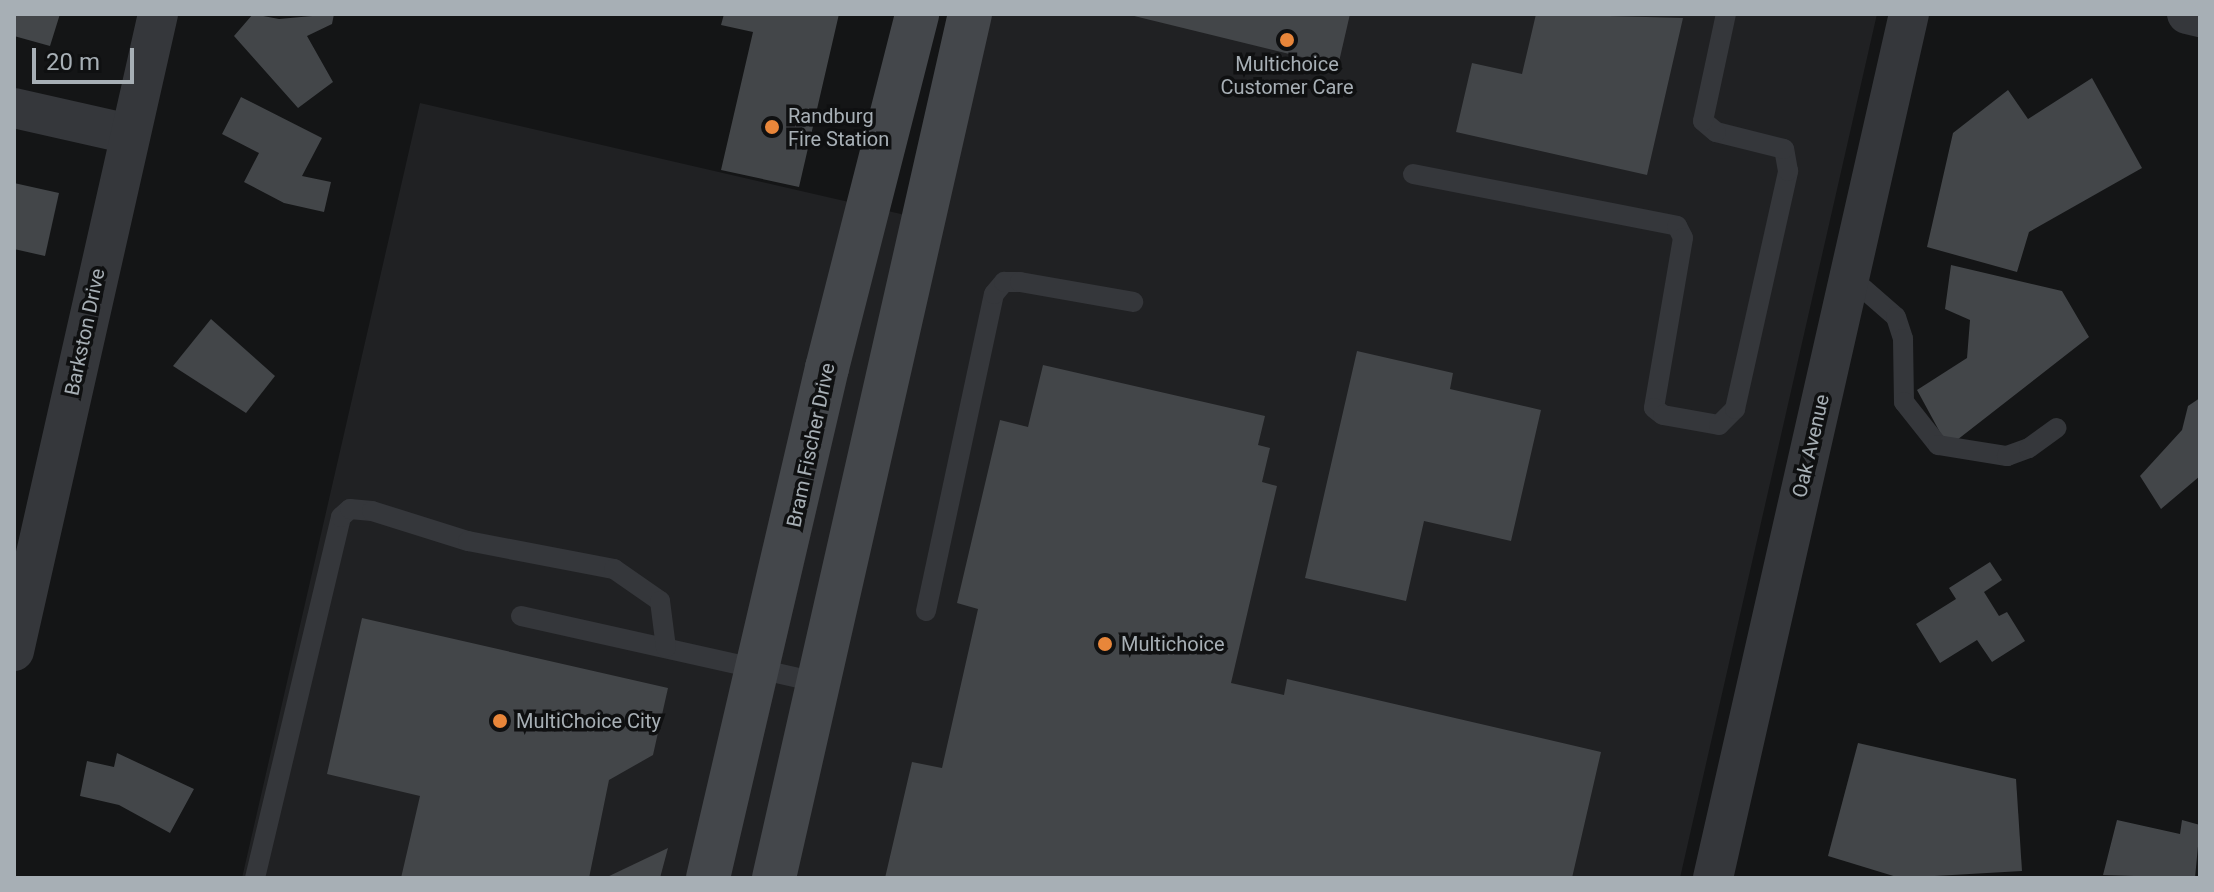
<!DOCTYPE html>
<html>
<head>
<meta charset="utf-8">
<style>
	body { margin:0 }
	#map { position:relative; width:2214px; height:892px; overflow:hidden; background:#141516; font-family:Roboto,sans-serif }
	div>[style] { position:absolute }
	.built>* { inset:0; background:#202123 }
	.building>* { inset:0; background:#434649 }
	.service>* { height:20px; margin:-10px; padding:0 10px; transform-origin:10px; border-radius:10px; background:#35373b }
	.minor>* { height:40px; margin:-20px; padding:0 20px; transform-origin:20px; border-radius:20px; background:#35373b }
	.secondary>* { height:44px; margin:-22px; padding:0 22px; transform-origin:22px; border-radius:22px; background:#44474b }
	.dots>* { width:22px; height:22px; translate:-50% -50%; box-sizing:border-box; border:4px solid #0f1011; border-radius:50% }
	span { translate:-50% -50%; white-space:nowrap; text-align:center; line-height:1.15; -webkit-text-stroke:7px #0f1011; paint-order:stroke }
	.poi-label { font-size:20px; color:#a7afb5 }
	.left { translate:0 -50%; text-align:left }
	.street-label { font-size:20px; color:#a7afb5 }
	.frame { position:absolute; inset:0; border:16px solid #a7afb5; pointer-events:none }
	.scale { position:absolute; left:32px; top:48px; width:102px; height:36px; box-sizing:border-box; border:4px solid #a7afb5; border-top:0; padding-left:10px; font-size:24px; line-height:28px; white-space:nowrap; color:#a7afb5; -webkit-text-stroke:6px #0f1011; paint-order:stroke }
</style>
</head>
<body>
<div id="map">
	<div class="built">
		<div style="clip-path:polygon(988px 14px,1877px 14px,1680px 878px,242px 878px,420px 103px,940px 223px)"></div>
	</div>
	<div class="building">
		<div style="clip-path:polygon(14px 14px,60px 14px,50px 46px,14px 36px)"></div>
		<div style="clip-path:polygon(253px 14px,279px 19px,334px 14px,332px 24px,307px 36px,333px 82px,298px 108px,234px 36px)"></div>
		<div style="clip-path:polygon(724px 14px,839px 14px,799px 187px,721px 170px,753px 32px,721px 25px)"></div>
		<div style="clip-path:polygon(1126px 14px,1350px 14px,1338px 66px)"></div>
		<div style="clip-path:polygon(1536px 14px,1683px 18px,1647px 175px,1456px 132px,1472px 63px,1522px 74px)"></div>
		<div style="clip-path:polygon(2092px 78px,2142px 168px,2029px 232px,2017px 272px,1927px 247px,1953px 133px,2008px 90px,2028px 119px)"></div>
		<div style="clip-path:polygon(241px 97px,322px 138px,302px 176px,331px 182px,324px 212px,284px 203px,244px 182px,259px 153px,222px 134px)"></div>
		<div style="clip-path:polygon(14px 183px,59px 193px,45px 256px,14px 249px)"></div>
		<div style="clip-path:polygon(1951px 265px,2062px 291px,2089px 337px,1948px 447px,1917px 390px,1967px 358px,1970px 320px,1945px 309px)"></div>
		<div style="clip-path:polygon(211px 319px,275px 376px,246px 413px,173px 366px)"></div>
		<div style="clip-path:polygon(1357px 351px,1453px 373px,1450px 389px,1541px 410px,1511px 541px,1424px 521px,1406px 601px,1305px 578px)"></div>
		<div style="clip-path:polygon(1043px 365px,1265px 416px,1258px 445px,1270px 448px,1262px 482px,1277px 486px,1231px 683px,1284px 695px,1287px 679px,1601px 752px,1572px 878px,885px 878px,912px 762px,942px 768px,978px 609px,957px 603px,1000px 420px,1028px 427px)"></div>
		<div style="clip-path:polygon(2200px 398px,2200px 476px,2161px 509px,2140px 476px,2182px 430px,2188px 406px)"></div>
		<div style="clip-path:polygon(1990px 562px,2002px 580px,1984px 592px,1999px 616px,2007px 612px,2025px 641px,1992px 662px,1977px 640px,1940px 663px,1916px 624px,1956px 599px,1949px 588px)"></div>
		<div style="clip-path:polygon(362px 618px,668px 688px,653px 755px,609px 780px,589px 878px,401px 878px,420px 796px,327px 774px)"></div>
		<div style="clip-path:polygon(1858px 743px,2016px 779px,2022px 871px,1900px 878px,1828px 856px)"></div>
		<div style="clip-path:polygon(117px 753px,194px 789px,170px 833px,119px 805px,80px 796px,87px 761px,114px 767px)"></div>
		<div style="clip-path:polygon(2117px 820px,2180px 834px,2182px 820px,2200px 825px,2195px 878px,2103px 875px)"></div>
		<div style="clip-path:polygon(668px 848px,660px 878px,605px 878px)"></div>
	</div>
	<div class="service">
		<div style="left:1413px;top:174px;width:269px;rotate:11.1deg"></div>
		<div style="left:1677px;top:226px;width:13px;rotate:63deg"></div>
		<div style="left:1683px;top:238px;width:172px;rotate:99.7deg"></div>
		<div style="left:1654px;top:408px;width:11px;rotate:38deg"></div>
		<div style="left:1663px;top:415px;width:57px;rotate:10.1deg"></div>
		<div style="left:1719px;top:425px;width:23px;rotate:-45deg"></div>
		<div style="left:1735px;top:409px;width:244px;rotate:-77.4deg"></div>
		<div style="left:1788px;top:171px;width:22px;rotate:-100deg"></div>
		<div style="left:1784px;top:149px;width:70px;rotate:-166deg"></div>
		<div style="left:1716px;top:132px;width:17px;rotate:-140deg"></div>
		<div style="left:1703px;top:121px;width:109px;rotate:-77.9deg"></div>
		<div style="left:1849px;top:276px;width:62px;rotate:41.1deg"></div>
		<div style="left:1896px;top:317px;width:23px;rotate:72deg"></div>
		<div style="left:1903px;top:339px;width:63px;rotate:89.1deg"></div>
		<div style="left:1904px;top:402px;width:55px;rotate:51.7deg"></div>
		<div style="left:1938px;top:445px;width:70px;rotate:9.1deg"></div>
		<div style="left:2007px;top:456px;width:23px;rotate:-20deg"></div>
		<div style="left:2029px;top:448px;width:34px;rotate:-36deg"></div>
		<div style="left:926px;top:611px;width:324px;rotate:-77.9deg"></div>
		<div style="left:994px;top:294px;width:16px;rotate:-50deg"></div>
		<div style="left:1004px;top:282px;width:16px"></div>
		<div style="left:1020px;top:282px;width:115px;rotate:10deg"></div>
		<div style="left:521px;top:616px;width:306px;rotate:12.6deg"></div>
		<div style="left:255px;top:878px;width:371px;rotate:-76.6deg"></div>
		<div style="left:341px;top:517px;width:12px;rotate:-42deg"></div>
		<div style="left:350px;top:509px;width:22px;rotate:5deg"></div>
		<div style="left:372px;top:511px;width:101px;rotate:17.4deg"></div>
		<div style="left:468px;top:541px;width:149px;rotate:10.9deg"></div>
		<div style="left:614px;top:569px;width:56px;rotate:34.8deg"></div>
		<div style="left:660px;top:601px;width:47px;rotate:82.7deg"></div>
	</div>
	<div class="minor">
		<div style="left:2187px;top:14px;width:13px;rotate:13deg"></div>
		<div style="left:14px;top:108px;width:118px;rotate:12.7deg"></div>
		<div style="left:14px;top:651px;width:653px;rotate:-77.26deg"></div>
		<div style="left:1713px;top:878px;width:886px;rotate:-77.22deg"></div>
	</div>
	<div class="secondary">
		<div style="left:708px;top:878px;width:524px;rotate:-76.87deg"></div>
		<div style="left:827px;top:368px;width:365px;rotate:-75.7deg"></div>
		<div style="left:774px;top:878px;width:886px;rotate:-77.22deg"></div>
	</div>
	<div class="dots">
		<div style="left:1287px;top:40px;background:#e8863a"></div>
		<div style="left:772px;top:127px;background:#e8863a"></div>
		<div style="left:1105px;top:644px;background:#e8863a"></div>
		<div style="left:500px;top:721px;background:#e8863a"></div>
	</div>
	<div class="poi-label">
		<span style="left:1287px;top:76px">Multichoice<br>Customer Care</span>
		<span class="left" style="left:788px;top:128px">Randburg<br>Fire Station</span>
		<span class="left" style="left:1121px;top:644px">Multichoice</span>
		<span class="left" style="left:516px;top:721px">MultiChoice City</span>
	</div>
	<div class="street-label">
		<span style="left:85px;top:332px;rotate:-78deg">Barkston Drive</span>
		<span style="left:811px;top:445px;rotate:-78deg">Bram Fischer Drive</span>
		<span style="left:1811px;top:446px;rotate:-77deg">Oak Avenue</span>
	</div>
	<div class="frame"></div>
	<div class="scale">20 m</div>
</div>
</body>
</html>
